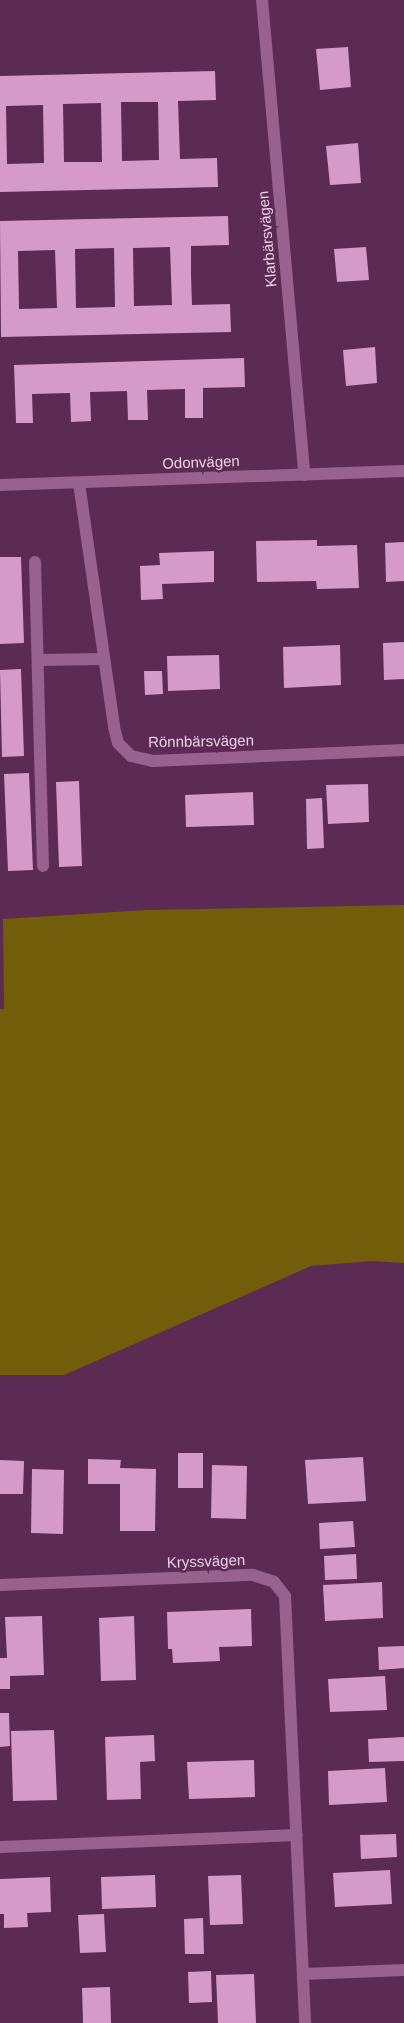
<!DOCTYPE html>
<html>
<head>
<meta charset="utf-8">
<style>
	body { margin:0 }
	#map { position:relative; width:404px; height:2023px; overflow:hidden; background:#5c2b54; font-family:Arial,sans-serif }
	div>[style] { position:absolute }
	.green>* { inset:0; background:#715d0a }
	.building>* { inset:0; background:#d49bc9 }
	.service>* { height:12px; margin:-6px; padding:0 6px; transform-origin:6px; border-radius:6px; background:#97628d }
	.minor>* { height:12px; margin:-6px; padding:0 6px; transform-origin:6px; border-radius:6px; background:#97628d }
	span { translate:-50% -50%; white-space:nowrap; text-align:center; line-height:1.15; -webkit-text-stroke:5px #5c2b54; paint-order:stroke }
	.street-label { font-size:15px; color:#edcfe6 }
</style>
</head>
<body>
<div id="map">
	<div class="green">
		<div style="clip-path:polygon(404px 905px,404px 1263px,372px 1261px,311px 1266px,64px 1375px,0 1375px,0 1009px,4px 1009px,3px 919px,147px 910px)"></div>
	</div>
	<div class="building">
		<div style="clip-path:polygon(348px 47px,351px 87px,320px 90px,316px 49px)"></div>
		<div style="clip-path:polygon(evenodd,215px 71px,216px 100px,178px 101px,180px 159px,217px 158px,218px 187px,0 192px,0 76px,215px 71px,121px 102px,158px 102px,159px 160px,122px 161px,121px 102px,215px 71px,101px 103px,102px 162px,64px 162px,63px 104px,101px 103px,215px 71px,43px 105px,44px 163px,7px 164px,6px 106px,43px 105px)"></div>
		<div style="clip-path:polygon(358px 143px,361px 183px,330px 185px,326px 146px)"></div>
		<div style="clip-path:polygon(evenodd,228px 216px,229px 245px,191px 246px,191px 276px,192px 305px,230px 304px,231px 332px,1px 337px,0 221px,228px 216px,170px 247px,172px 305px,134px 306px,133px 248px,170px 247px,228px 216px,114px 248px,115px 307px,76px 308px,75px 249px,114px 248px,228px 216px,55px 250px,57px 308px,19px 309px,18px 251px,55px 250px)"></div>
		<div style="clip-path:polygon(366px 247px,369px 280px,337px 282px,334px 249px)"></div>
		<div style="clip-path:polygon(375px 347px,377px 383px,346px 386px,343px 350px)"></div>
		<div style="clip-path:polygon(244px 358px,245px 387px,203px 388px,203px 418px,185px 418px,185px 389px,147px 390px,148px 420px,128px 420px,127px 391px,90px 392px,91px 421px,71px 422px,70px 393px,32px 394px,33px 423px,16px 423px,14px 365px)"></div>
		<div style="clip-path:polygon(317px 540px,317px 546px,357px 545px,359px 588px,317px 589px,316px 581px,257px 582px,256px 541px)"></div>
		<div style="clip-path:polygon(404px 542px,404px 581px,386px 582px,385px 543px)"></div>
		<div style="clip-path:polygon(214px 551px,214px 582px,162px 584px,163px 599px,141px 600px,140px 566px,160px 565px,159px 553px)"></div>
		<div style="clip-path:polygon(0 557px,21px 557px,24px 643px,0 644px)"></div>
		<div style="clip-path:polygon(404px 642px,404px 679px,384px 680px,383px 643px)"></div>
		<div style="clip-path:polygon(340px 645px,341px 685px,284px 688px,283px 647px)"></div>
		<div style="clip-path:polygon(219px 655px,220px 689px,168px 691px,167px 656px)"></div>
		<div style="clip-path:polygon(21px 669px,24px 756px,2px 757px,0 670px)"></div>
		<div style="clip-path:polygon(144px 671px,162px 671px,163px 694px,145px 695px)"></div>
		<div style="clip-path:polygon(29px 773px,33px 870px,8px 871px,4px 774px)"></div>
		<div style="clip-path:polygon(79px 781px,82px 866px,59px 867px,56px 782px)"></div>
		<div style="clip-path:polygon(368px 784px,369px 822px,328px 824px,326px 785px)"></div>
		<div style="clip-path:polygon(253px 792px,254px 825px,186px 827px,185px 795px)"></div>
		<div style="clip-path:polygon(322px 798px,324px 848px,307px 849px,306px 799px)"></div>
		<div style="clip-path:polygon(178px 1453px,203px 1453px,203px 1488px,178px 1488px)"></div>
		<div style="clip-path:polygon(363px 1457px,366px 1501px,308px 1504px,305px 1460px)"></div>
		<div style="clip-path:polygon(88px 1459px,121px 1460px,120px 1468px,156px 1469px,155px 1531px,120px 1531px,120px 1484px,88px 1484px)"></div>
		<div style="clip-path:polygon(0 1460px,24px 1461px,23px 1494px,0 1494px)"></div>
		<div style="clip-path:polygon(212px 1465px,247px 1466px,246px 1519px,211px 1518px)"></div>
		<div style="clip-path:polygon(32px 1469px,64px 1470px,63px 1534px,31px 1533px)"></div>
		<div style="clip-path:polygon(353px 1521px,355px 1547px,320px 1549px,319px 1523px)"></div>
		<div style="clip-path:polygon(356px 1554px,357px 1579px,325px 1580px,324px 1556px)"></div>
		<div style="clip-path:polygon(382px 1582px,383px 1618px,325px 1621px,323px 1585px)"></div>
		<div style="clip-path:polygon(251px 1609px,252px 1646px,219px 1647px,220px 1661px,173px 1663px,172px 1649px,168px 1649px,167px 1612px)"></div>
		<div style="clip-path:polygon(42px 1616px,44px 1675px,10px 1676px,10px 1689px,0 1689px,0 1658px,7px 1658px,5px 1617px)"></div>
		<div style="clip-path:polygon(134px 1616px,136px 1680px,101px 1681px,99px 1618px)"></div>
		<div style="clip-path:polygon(404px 1646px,404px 1668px,379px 1670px,378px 1647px)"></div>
		<div style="clip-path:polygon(385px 1676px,387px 1710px,330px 1712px,328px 1679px)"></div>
		<div style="clip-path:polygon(0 1713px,9px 1713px,10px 1746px,0 1747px)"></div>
		<div style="clip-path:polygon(54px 1730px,57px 1800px,13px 1801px,11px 1731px)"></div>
		<div style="clip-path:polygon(154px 1735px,155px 1761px,140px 1762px,141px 1799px,107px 1800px,105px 1737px)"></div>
		<div style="clip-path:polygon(404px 1737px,404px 1761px,369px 1762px,368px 1739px)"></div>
		<div style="clip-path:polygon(254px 1760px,255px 1797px,189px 1799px,187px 1762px)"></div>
		<div style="clip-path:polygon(385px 1768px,387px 1802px,329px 1805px,328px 1771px)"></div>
		<div style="clip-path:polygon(396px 1834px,397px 1857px,361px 1859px,360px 1835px)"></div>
		<div style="clip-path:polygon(390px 1870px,392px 1904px,335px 1907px,333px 1873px)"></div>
		<div style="clip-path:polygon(155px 1875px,156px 1907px,102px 1909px,101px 1877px)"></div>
		<div style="clip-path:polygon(241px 1875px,243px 1924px,210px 1925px,208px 1876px)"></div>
		<div style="clip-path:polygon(50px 1877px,51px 1912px,27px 1913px,28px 1927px,4px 1928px,4px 1914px,0 1914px,0 1879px)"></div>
		<div style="clip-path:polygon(104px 1914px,106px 1952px,80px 1953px,78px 1915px)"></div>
		<div style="clip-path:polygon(203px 1918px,204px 1954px,185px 1954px,184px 1919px)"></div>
		<div style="clip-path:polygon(211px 1971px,212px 2002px,189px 2003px,188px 1972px)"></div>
		<div style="clip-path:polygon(254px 1974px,256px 2023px,218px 2023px,216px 1975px)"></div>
		<div style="clip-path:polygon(110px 1987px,111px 2023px,83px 2023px,82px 1988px)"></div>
	</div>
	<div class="service">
		<div style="left:35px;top:562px;width:304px;rotate:88.5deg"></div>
		<div style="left:38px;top:660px;width:65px;rotate:-0.9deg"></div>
	</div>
	<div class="minor">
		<div style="left:262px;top:0;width:477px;rotate:84.9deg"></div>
		<div style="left:79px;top:483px;width:246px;rotate:81.8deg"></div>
		<div style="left:114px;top:727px;width:16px;rotate:76deg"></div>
		<div style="left:118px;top:743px;width:18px;rotate:45deg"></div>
		<div style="left:131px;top:756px;width:22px;rotate:13deg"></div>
		<div style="left:152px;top:761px;width:252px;rotate:-2.5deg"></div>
		<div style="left:0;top:485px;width:404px;rotate:-2deg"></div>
		<div style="left:0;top:1585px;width:253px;rotate:-2.3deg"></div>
		<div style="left:253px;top:1575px;width:22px;rotate:18deg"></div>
		<div style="left:274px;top:1582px;width:18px;rotate:52deg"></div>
		<div style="left:285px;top:1596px;width:427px;rotate:87.3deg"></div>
		<div style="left:0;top:1847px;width:297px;rotate:-2.3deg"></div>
		<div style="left:304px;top:1974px;width:100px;rotate:-2.3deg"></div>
	</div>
	<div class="street-label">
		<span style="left:267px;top:239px;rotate:-95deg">Klarbärsvägen</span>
		<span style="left:201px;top:462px;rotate:-2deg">Odonvägen</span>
		<span style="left:201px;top:741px;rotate:-1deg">Rönnbärsvägen</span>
		<span style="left:206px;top:1561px;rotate:-2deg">Kryssvägen</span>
	</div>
</div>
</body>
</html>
